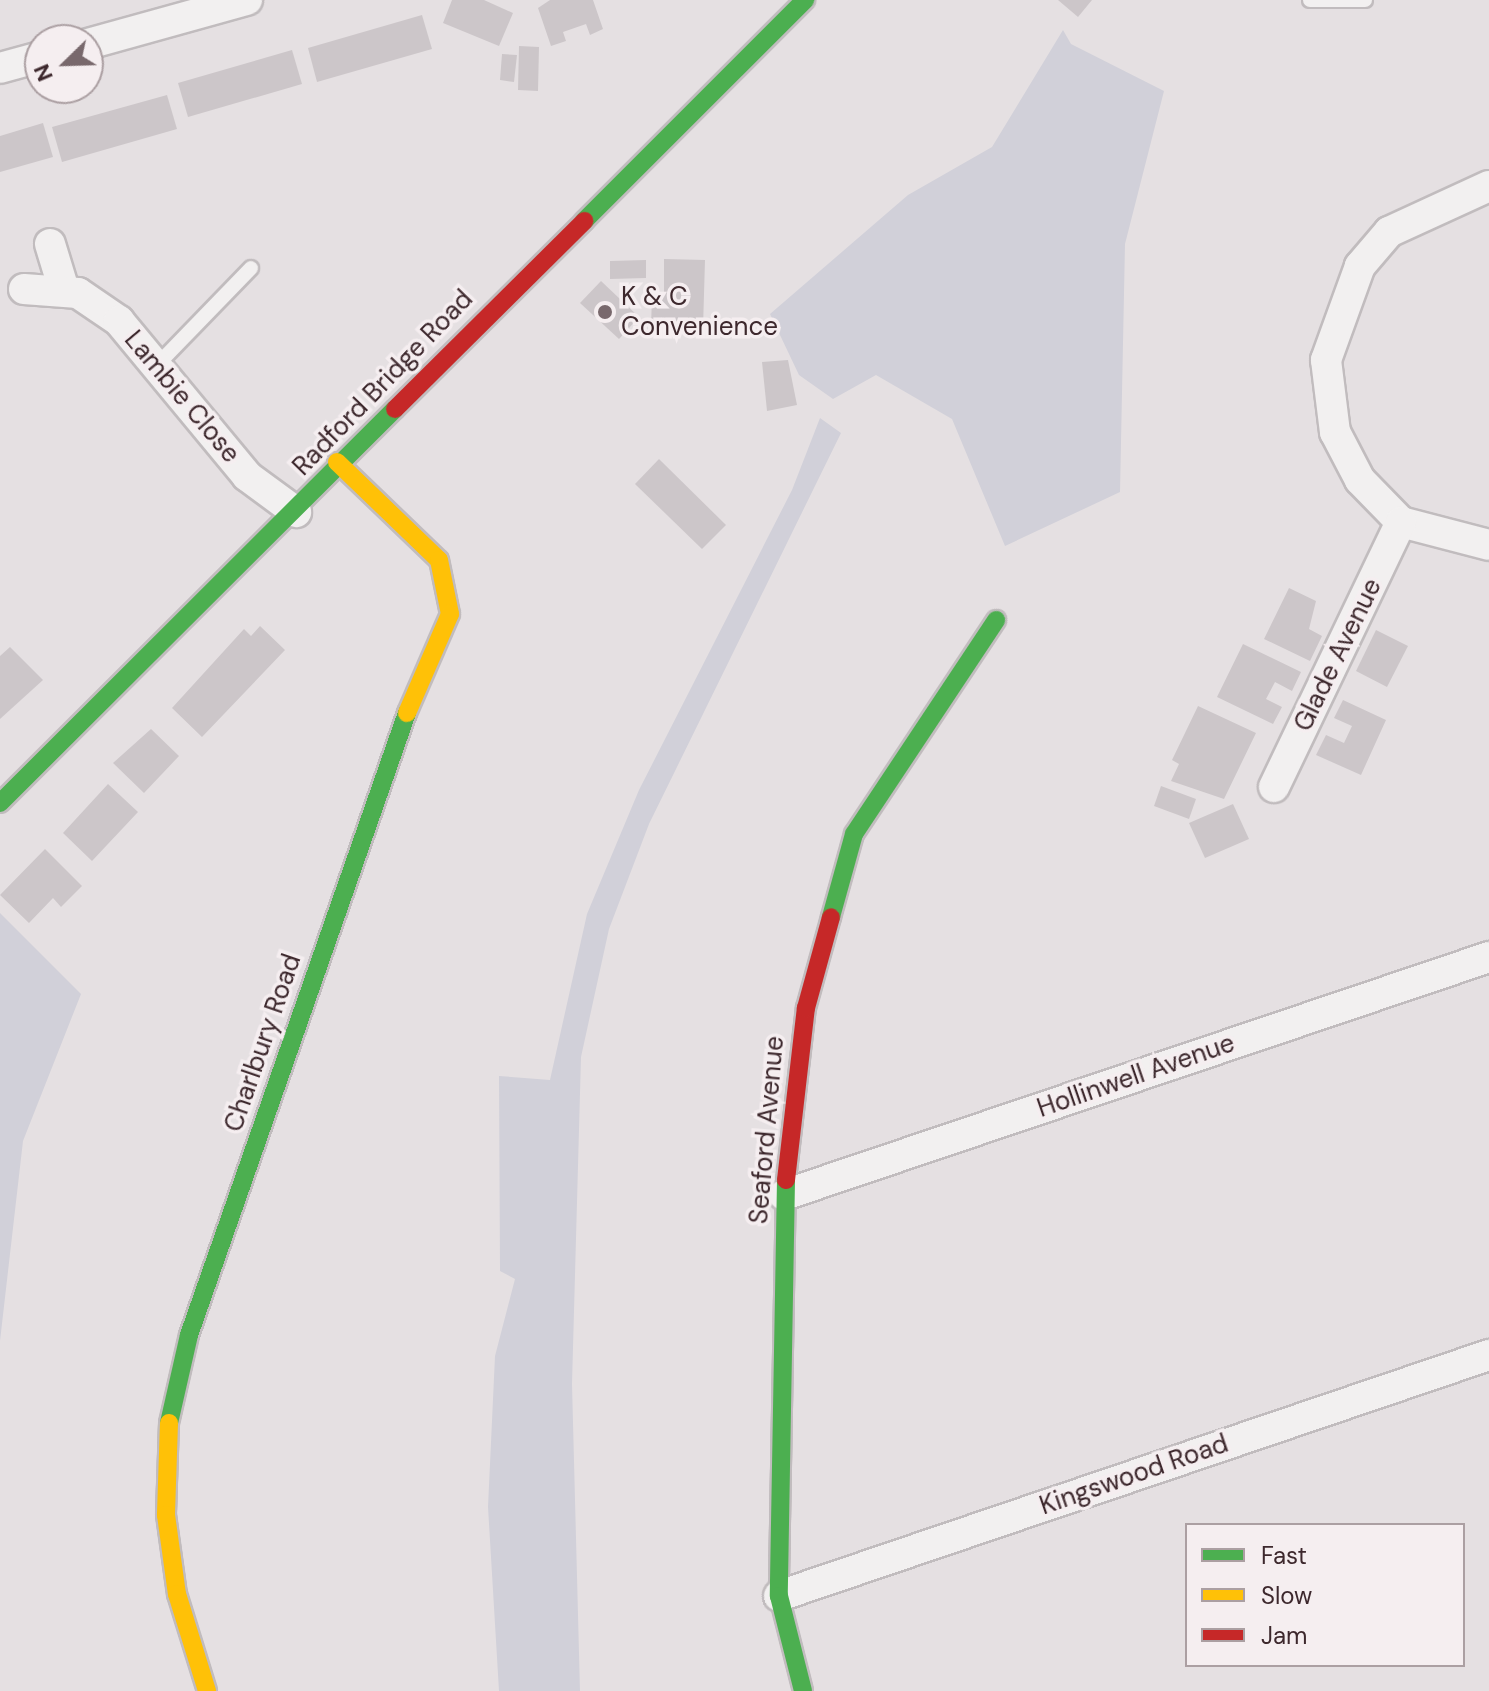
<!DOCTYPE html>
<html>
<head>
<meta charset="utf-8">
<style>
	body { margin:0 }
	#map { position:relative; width:1489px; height:1691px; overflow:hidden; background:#e5e0e2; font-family:"DM Sans",sans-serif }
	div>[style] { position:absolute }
	.green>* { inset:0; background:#d1d0d9 }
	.building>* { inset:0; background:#ccc6c9 }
	.roads { filter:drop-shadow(2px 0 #c1bcbe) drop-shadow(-2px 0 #c1bcbe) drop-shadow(0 2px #c1bcbe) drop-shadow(0 -2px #c1bcbe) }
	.lane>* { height:14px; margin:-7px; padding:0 7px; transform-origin:7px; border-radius:7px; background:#f2f0f0 }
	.street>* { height:30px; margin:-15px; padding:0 15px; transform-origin:15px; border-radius:15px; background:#f2f0f0 }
	.fast>* { height:18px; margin:-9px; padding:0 9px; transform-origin:9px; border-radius:9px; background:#4caf50 }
	.slow>* { height:18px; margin:-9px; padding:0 9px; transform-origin:9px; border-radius:9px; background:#ffc107 }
	.jam>* { height:18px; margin:-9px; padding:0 9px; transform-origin:9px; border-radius:9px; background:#c62828 }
	.dots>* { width:22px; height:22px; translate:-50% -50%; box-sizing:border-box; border:4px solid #f5eef0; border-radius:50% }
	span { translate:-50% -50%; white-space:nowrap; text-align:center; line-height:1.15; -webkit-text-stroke:7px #f5eef0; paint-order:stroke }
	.poi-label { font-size:26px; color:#3d282d }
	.left { translate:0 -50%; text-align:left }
	.street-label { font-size:26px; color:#3d282d }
	.legend { position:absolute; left:1185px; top:1523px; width:280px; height:144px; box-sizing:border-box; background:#f5eef0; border:2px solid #ab9fa2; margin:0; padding:10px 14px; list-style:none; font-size:24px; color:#3d282d }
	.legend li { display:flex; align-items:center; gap:16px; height:40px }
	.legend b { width:40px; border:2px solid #ab9fa2 }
	.north { position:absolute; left:24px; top:24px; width:80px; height:80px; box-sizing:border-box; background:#f5eef0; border:2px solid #ab9fa2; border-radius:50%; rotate:247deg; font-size:22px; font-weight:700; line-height:32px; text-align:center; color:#3d282d }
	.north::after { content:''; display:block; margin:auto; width:28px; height:36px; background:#78686c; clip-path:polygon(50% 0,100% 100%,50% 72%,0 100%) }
</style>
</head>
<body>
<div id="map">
	<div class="green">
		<div style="clip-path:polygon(1063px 30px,1071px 44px,1164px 91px,1125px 244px,1120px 492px,1005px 546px,952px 419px,876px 375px,833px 399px,799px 375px,770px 314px,908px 195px,992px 147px)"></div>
		<div style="clip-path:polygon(820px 418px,841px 433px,649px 824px,609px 929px,581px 1057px,572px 1384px,580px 1691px,499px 1691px,488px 1507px,495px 1356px,515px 1279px,500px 1271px,499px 1076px,550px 1080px,587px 914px,639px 790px,792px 490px)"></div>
		<div style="clip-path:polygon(0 913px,81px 994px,23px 1141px,0 1341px)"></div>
	</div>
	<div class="building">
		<div style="clip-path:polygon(452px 0,484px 0,513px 13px,499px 46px,443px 23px)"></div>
		<div style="clip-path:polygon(550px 0,593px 0,603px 29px,590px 35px,586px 24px,563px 32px,566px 41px,551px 46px,538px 8px)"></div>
		<div style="clip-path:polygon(1058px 0,1092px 0,1078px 17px)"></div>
		<div style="clip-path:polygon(422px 15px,432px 49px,317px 82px,308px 48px)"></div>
		<div style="clip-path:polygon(519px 46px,539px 47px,538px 91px,518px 90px)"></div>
		<div style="clip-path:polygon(292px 50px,302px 84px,188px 117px,178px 83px)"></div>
		<div style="clip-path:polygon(502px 54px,517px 55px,514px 82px,500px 80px)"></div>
		<div style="clip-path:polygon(167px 95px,177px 129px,62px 162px,52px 127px)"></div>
		<div style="clip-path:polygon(43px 123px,53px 157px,0 172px,0 136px)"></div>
		<div style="clip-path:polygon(664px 259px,705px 260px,703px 328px,651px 327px,652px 296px,664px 296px)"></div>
		<div style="clip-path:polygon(646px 260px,646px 278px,610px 279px,610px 261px)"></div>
		<div style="clip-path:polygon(601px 281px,639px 317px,619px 339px,580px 303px)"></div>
		<div style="clip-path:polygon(788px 360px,797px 405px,767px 411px,762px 362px)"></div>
		<div style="clip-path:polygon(659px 459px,726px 525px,702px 549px,635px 484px)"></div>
		<div style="clip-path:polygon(1289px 588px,1316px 601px,1309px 629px,1322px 636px,1310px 661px,1264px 639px)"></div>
		<div style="clip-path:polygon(260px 626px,285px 650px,202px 737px,172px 708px,244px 629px,251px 636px)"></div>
		<div style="clip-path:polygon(1376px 630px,1408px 646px,1387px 687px,1356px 671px)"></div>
		<div style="clip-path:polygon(1243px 644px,1301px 672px,1292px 691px,1275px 682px,1266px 699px,1282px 707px,1273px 724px,1217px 697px)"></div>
		<div style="clip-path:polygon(10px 647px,43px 680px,0 719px,0 656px)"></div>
		<div style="clip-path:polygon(1343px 700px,1386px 720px,1361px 775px,1316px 755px,1326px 735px,1344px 743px,1352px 726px,1334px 718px)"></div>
		<div style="clip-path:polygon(1198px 706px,1256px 733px,1224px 799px,1171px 781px,1179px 764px,1172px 760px)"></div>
		<div style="clip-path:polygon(151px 729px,179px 756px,144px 793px,113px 763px)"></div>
		<div style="clip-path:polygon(108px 784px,138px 812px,92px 861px,63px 833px)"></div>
		<div style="clip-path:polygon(1161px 786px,1196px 799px,1189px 819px,1154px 806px)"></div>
		<div style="clip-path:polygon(1233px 804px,1249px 839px,1205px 858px,1189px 823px)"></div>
		<div style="clip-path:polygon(45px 849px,82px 886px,61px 907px,53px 898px,29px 923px,0 895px)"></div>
	</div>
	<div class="roads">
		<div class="lane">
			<div style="left:1310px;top:0;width:55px"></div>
			<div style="left:157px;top:365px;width:135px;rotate:-45.9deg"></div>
		</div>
		<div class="street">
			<div style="left:88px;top:44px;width:165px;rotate:-15.5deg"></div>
			<div style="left:0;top:68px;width:41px;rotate:-15.4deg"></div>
			<div style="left:1489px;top:186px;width:110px;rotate:155.3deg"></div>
			<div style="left:1389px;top:232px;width:45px;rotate:130.5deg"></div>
			<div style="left:1360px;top:266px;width:100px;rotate:109.9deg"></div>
			<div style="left:1326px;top:360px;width:73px;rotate:82.9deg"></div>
			<div style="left:1335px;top:432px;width:54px;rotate:62.5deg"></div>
			<div style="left:1360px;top:480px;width:59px;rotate:45.7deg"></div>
			<div style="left:1401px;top:522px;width:91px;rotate:14.6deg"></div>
			<div style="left:50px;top:244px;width:48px;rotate:73.1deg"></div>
			<div style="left:24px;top:289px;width:54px;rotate:4.2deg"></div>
			<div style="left:78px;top:293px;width:50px;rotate:34.3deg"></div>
			<div style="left:119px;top:321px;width:201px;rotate:50.4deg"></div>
			<div style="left:247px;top:476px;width:61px;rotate:36.3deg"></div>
			<div style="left:1274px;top:787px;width:294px;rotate:-64.4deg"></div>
			<div style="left:784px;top:1195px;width:744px;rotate:-18.65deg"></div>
			<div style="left:779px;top:1596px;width:750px;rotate:-18.75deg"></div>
		</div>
		<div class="fast">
			<div style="left:584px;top:221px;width:313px;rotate:-45deg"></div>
			<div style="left:0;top:803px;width:558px;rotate:-44.93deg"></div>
			<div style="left:831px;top:917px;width:86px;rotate:-74.5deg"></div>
			<div style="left:854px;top:834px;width:257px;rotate:-56.4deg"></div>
			<div style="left:786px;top:1180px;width:416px;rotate:91deg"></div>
			<div style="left:779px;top:1596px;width:98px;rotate:75.8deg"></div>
			<div style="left:169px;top:1423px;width:90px;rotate:-77.2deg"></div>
			<div style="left:189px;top:1335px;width:659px;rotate:-70.69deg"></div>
		</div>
		<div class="slow">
			<div style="left:337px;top:462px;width:141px;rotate:43.9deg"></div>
			<div style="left:439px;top:560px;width:55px;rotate:78.5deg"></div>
			<div style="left:450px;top:614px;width:108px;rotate:113.5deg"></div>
			<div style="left:169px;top:1423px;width:92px;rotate:91.9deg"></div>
			<div style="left:166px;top:1515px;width:80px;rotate:82.1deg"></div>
			<div style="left:177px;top:1594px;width:102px;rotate:72.8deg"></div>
		</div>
		<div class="jam">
			<div style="left:395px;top:409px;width:267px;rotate:-44.8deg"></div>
			<div style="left:786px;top:1180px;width:173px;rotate:-83.4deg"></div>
			<div style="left:806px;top:1008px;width:94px;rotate:-74.6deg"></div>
		</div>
	</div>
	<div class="dots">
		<div style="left:605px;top:312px;background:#78686c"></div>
	</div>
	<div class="poi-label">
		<span class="left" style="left:621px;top:312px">K &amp; C<br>Convenience</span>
	</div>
	<div class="street-label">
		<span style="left:383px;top:383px;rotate:-46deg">Radford Bridge Road</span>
		<span style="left:182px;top:397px;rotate:50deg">Lambie Close</span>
		<span style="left:1338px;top:655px;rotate:-64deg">Glade Avenue</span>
		<span style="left:263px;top:1043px;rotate:-71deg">Charlbury Road</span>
		<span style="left:1136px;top:1076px;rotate:-19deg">Hollinwell Avenue</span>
		<span style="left:767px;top:1130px;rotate:-85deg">Seaford Avenue</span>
		<span style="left:1134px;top:1475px;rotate:-19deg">Kingswood Road</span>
	</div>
	<ul class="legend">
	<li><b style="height:10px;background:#4caf50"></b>Fast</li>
	<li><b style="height:10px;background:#ffc107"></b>Slow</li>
	<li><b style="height:10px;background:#c62828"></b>Jam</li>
	</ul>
	<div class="north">N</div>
</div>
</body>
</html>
